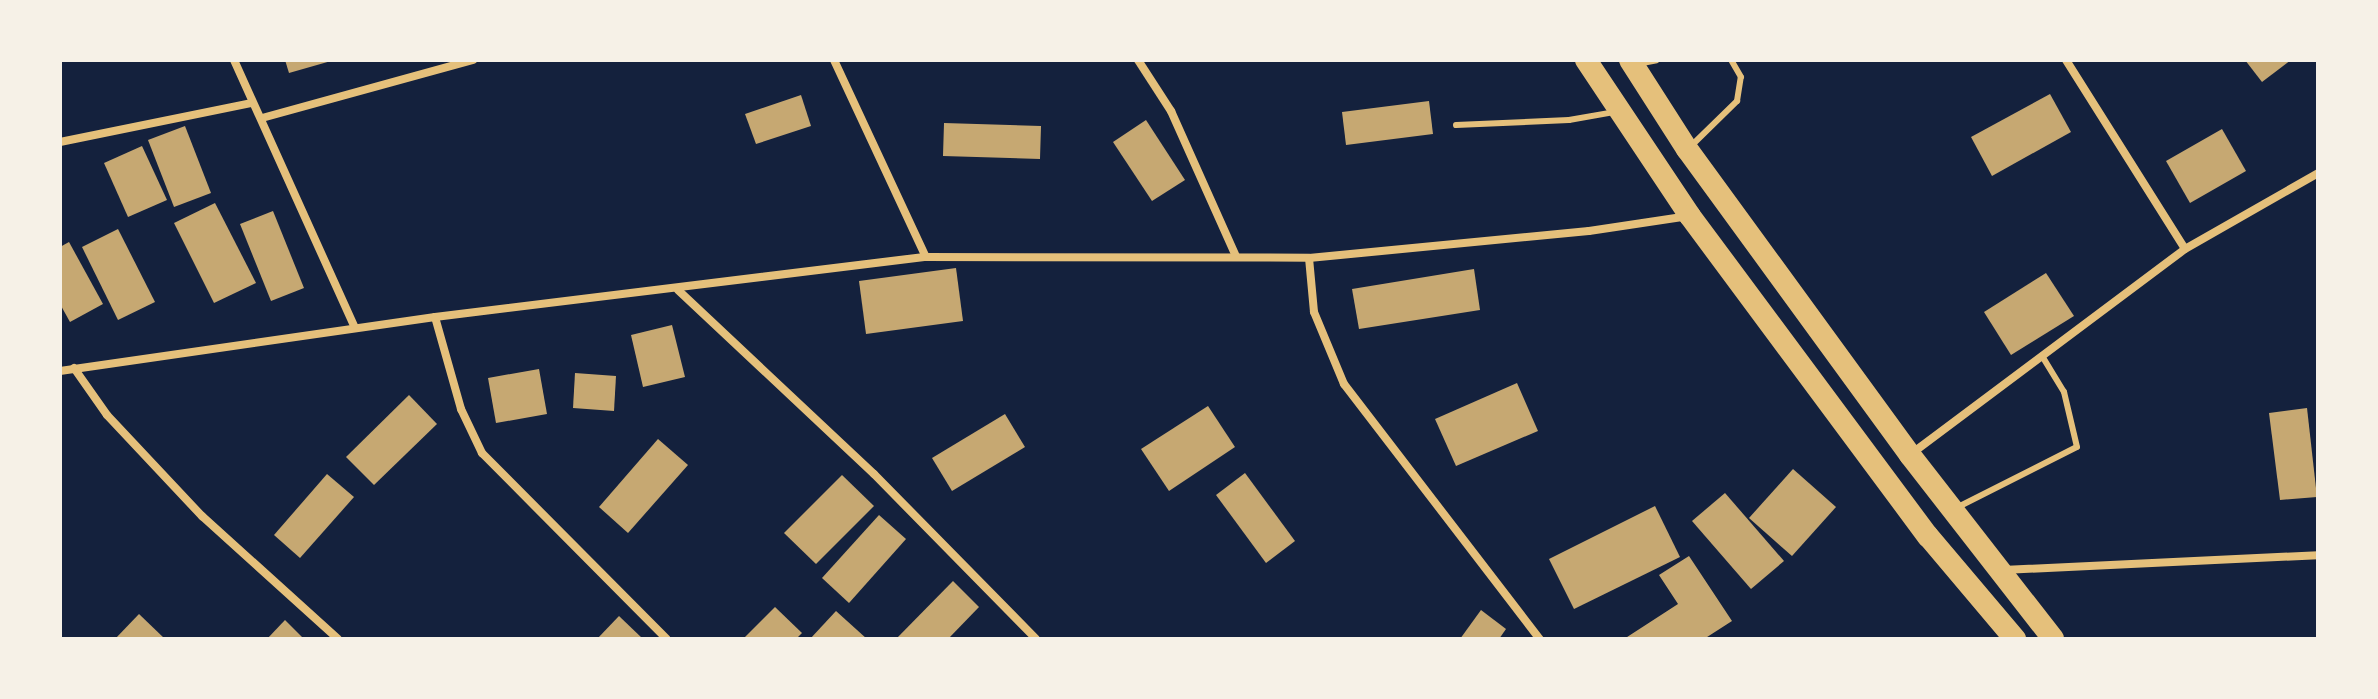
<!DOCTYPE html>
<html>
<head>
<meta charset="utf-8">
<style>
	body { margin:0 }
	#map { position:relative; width:2378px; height:699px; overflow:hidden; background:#14213d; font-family:Merriweather,serif }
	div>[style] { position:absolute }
	.building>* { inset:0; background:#c6a872 }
	.service>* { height:6px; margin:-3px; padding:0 3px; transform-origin:3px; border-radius:3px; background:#e5c07b }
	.minor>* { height:8px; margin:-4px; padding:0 4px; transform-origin:4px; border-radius:4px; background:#e5c07b }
	.trunk>* { height:22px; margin:-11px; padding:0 11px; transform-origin:11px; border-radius:11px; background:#e5c07b }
	span { translate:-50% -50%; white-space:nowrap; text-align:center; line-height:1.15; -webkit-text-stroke:8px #f6f1e7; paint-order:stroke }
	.frame { position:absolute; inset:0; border:62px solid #f6f1e7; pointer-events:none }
</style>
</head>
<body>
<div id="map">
	<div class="building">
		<div style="clip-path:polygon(285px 60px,331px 60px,331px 61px,289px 73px)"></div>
		<div style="clip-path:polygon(2245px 60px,2291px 60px,2262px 82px)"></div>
		<div style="clip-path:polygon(2050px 94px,2071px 132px,1992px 176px,1971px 137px)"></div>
		<div style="clip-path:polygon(801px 95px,811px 126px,756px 144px,745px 114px)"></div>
		<div style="clip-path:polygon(1429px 101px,1433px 134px,1346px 145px,1342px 112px)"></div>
		<div style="clip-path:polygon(1146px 120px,1185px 180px,1152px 201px,1113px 142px)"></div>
		<div style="clip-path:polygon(944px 123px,1041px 126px,1040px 159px,943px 156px)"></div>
		<div style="clip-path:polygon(185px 126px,211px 193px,174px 207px,148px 140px)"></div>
		<div style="clip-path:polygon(2222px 129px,2246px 171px,2190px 203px,2166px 161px)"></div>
		<div style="clip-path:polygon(142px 146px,167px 200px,128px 217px,104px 163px)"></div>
		<div style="clip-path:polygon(215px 203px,256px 283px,214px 303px,174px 223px)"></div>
		<div style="clip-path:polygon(273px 211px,304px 288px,271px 301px,240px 224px)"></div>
		<div style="clip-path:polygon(118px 229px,155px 302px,118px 320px,82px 247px)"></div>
		<div style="clip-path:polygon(69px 242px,103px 304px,70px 322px,60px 304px,60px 247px)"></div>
		<div style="clip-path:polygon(956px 268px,963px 321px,866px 334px,859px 281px)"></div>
		<div style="clip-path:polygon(1474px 269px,1480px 310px,1359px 329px,1352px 289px)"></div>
		<div style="clip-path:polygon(2046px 273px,2074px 316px,2011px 355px,1984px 312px)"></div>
		<div style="clip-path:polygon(672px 325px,685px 377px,643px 387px,631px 335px)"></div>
		<div style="clip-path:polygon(539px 369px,547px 414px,496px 423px,488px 378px)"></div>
		<div style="clip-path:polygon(575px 373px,616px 376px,614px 411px,573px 408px)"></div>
		<div style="clip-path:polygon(1517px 383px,1538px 431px,1456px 466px,1435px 419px)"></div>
		<div style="clip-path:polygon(409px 395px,437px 424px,374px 485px,346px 457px)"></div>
		<div style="clip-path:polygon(1208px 406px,1235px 447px,1169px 491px,1141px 449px)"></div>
		<div style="clip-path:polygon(2307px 408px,2317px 497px,2280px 500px,2269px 413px)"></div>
		<div style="clip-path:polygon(1005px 414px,1025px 447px,952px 491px,932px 458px)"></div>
		<div style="clip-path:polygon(658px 439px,688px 465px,628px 533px,599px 507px)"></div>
		<div style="clip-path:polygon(1793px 469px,1836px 507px,1792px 556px,1749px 518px)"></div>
		<div style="clip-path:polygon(1245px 473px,1295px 541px,1266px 563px,1216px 495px)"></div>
		<div style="clip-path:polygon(327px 474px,354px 497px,300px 558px,274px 535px)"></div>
		<div style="clip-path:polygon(842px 475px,874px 506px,816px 564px,784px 533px)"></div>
		<div style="clip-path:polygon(1725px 493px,1784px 561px,1751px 589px,1692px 521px)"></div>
		<div style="clip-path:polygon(1655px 506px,1680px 557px,1574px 609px,1549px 559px)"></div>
		<div style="clip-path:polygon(879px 515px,906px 539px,849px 603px,822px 578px)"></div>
		<div style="clip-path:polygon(1689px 556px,1732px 621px,1704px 639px,1624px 639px,1678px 604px,1659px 575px)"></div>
		<div style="clip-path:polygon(953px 581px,979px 607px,948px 639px,896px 639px)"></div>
		<div style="clip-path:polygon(775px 607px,802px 633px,796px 639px,743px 639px)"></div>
		<div style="clip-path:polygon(1481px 610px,1506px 629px,1499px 639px,1460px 639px)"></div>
		<div style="clip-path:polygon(836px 611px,867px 639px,810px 639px)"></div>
		<div style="clip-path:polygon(139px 614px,165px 639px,115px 639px)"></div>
		<div style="clip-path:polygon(619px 616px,643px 639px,597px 639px)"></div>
		<div style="clip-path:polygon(285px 620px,304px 639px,267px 639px)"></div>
	</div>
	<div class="service">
		<div style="left:1637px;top:64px;width:20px;rotate:-11deg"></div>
		<div style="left:1456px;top:125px;width:113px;rotate:-2.5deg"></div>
		<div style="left:1569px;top:120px;width:47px;rotate:-9.9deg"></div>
		<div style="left:1690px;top:147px;width:66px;rotate:-44.4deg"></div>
		<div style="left:1737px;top:101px;width:24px;rotate:-81deg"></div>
		<div style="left:1741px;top:77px;width:20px;rotate:-120deg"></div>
		<div style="left:1958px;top:507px;width:133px;rotate:-26.8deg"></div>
		<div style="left:2077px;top:447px;width:57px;rotate:-103.3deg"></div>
		<div style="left:2064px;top:392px;width:42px;rotate:-121.4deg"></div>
	</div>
	<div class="minor">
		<div style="left:234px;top:60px;width:294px;rotate:65.7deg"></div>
		<div style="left:834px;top:60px;width:217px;rotate:65deg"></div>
		<div style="left:1138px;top:60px;width:61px;rotate:57.1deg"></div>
		<div style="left:1171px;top:111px;width:159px;rotate:65.9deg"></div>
		<div style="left:2066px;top:60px;width:223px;rotate:57.8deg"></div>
		<div style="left:262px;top:118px;width:219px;rotate:-15.4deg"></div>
		<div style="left:60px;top:142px;width:196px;rotate:-11.5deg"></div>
		<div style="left:1309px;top:258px;width:54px;rotate:84.7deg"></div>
		<div style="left:1314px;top:312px;width:78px;rotate:67.4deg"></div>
		<div style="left:1344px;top:384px;width:322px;rotate:52.5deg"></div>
		<div style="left:678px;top:290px;width:269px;rotate:43.2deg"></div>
		<div style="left:874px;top:474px;width:231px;rotate:45.5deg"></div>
		<div style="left:435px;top:317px;width:96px;rotate:74.2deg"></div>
		<div style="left:461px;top:409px;width:49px;rotate:64.5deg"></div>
		<div style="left:482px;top:453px;width:262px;rotate:45.2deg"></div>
		<div style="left:74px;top:368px;width:57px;rotate:54.9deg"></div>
		<div style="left:107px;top:415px;width:139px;rotate:46.8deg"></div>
		<div style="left:202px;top:516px;width:183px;rotate:42.1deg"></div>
		<div style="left:60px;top:371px;width:379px;rotate:-8.2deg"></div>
		<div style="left:435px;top:317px;width:495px;rotate:-7deg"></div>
		<div style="left:926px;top:257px;width:383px;rotate:0.1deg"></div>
		<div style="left:1309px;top:258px;width:281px;rotate:-5.5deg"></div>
		<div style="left:1589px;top:231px;width:101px;rotate:-8.5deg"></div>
		<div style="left:1911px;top:454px;width:342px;rotate:-36.8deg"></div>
		<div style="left:2185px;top:249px;width:153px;rotate:-29.7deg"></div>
		<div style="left:2003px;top:570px;width:315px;rotate:-2.7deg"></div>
	</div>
	<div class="trunk">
		<div style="left:1586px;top:60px;width:187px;rotate:56.3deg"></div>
		<div style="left:1690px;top:216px;width:399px;rotate:53.4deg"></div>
		<div style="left:1928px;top:536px;width:135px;rotate:49.8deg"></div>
		<div style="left:1630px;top:60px;width:106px;rotate:57.4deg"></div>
		<div style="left:1687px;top:149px;width:379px;rotate:53.9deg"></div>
		<div style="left:1910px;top:455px;width:233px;rotate:52.1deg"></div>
	</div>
	<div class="frame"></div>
</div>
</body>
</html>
